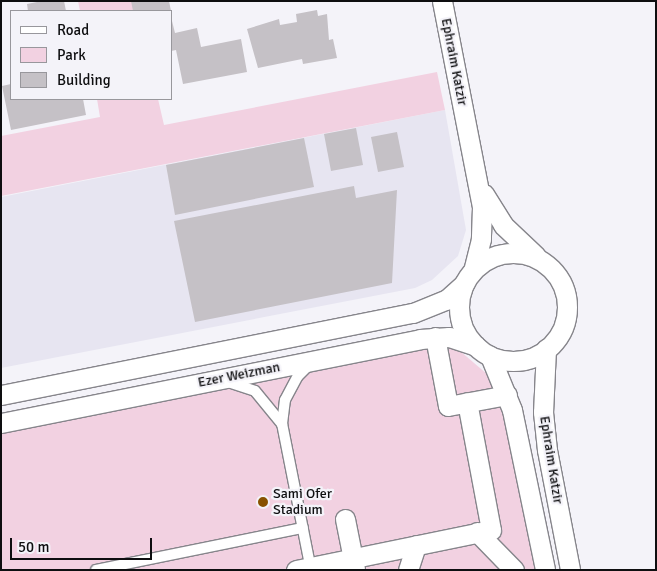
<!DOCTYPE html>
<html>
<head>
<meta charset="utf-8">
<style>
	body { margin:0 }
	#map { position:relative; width:657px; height:571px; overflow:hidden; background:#f4f3f9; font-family:Signika,sans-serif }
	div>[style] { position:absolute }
	.built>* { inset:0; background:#e7e5f1 }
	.green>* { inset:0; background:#f2d1e1 }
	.building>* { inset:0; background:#c5c1c6 }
	.roads { filter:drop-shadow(1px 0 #86858b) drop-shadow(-1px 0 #86858b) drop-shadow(0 1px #86858b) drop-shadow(0 -1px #86858b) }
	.lane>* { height:10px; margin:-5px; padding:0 5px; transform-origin:5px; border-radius:5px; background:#fff }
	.street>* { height:19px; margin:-9.5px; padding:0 9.5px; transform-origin:9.5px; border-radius:9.5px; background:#fff }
	.street>.ring { margin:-9.5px; padding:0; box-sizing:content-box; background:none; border:19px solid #fff; border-radius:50% }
	.dots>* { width:14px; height:14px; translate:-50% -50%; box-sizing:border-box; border:2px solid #f4f3f9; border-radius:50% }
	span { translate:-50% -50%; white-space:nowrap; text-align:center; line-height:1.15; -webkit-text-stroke:4.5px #f4f3f9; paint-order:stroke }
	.street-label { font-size:14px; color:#0e0e10 }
	.poi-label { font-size:14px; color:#0e0e10 }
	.left { translate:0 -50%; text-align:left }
	.frame { position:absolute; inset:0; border:2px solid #0e0e10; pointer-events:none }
	.legend { position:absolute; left:10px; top:10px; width:162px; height:90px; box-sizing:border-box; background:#f4f3f9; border:1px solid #98979c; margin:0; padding:6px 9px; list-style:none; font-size:15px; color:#0e0e10 }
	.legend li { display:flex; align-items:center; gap:10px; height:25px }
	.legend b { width:25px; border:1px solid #98979c }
	.scale { position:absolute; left:10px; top:538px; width:142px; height:22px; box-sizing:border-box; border:2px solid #0e0e10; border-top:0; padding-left:6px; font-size:15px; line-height:18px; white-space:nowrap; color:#0e0e10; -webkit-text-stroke:4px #f4f3f9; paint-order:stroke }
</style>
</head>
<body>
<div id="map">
	<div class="built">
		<div style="clip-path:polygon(445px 110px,466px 230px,458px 256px,432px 280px,415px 288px,1px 368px,1px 197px)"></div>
	</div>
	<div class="green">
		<div style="clip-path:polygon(78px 1px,139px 1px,141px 11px,80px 11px)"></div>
		<div style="clip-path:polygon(437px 72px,445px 110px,1px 196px,1px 136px,100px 117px,97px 99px,158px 99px,164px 125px)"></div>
		<div style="clip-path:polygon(443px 346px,460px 351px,494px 380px,505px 409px,538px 570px,1px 570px,1px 434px)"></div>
	</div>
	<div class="building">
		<div style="clip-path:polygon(42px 1px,64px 1px,66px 11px,28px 11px,27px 4px)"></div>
		<div style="clip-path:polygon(131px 1px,169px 1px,171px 11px,133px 11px)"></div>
		<div style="clip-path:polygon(317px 10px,318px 16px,327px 14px,329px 40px,333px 39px,337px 58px,303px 64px,302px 59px,258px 68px,247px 29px,279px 19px,280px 25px,297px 22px,296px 14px)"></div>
		<div style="clip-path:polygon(171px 17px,175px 33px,197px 28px,201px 47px,241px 39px,247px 72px,183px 84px,176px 50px,171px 51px)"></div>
		<div style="clip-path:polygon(11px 84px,11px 99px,83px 99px,86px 115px,11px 130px,2px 86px)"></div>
		<div style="clip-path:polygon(356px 128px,363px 165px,331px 171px,324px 134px)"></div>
		<div style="clip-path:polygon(397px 132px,404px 167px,378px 172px,371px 137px)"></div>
		<div style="clip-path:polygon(304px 138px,314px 187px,175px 215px,166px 165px)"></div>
		<div style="clip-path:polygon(354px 186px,356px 198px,397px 190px,392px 283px,195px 322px,174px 221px)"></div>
	</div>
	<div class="roads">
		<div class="lane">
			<div style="left:228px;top:382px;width:28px;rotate:18deg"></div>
			<div style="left:255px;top:391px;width:43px;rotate:50.7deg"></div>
			<div style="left:96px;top:570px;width:211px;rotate:-11.5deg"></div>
			<div style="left:311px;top:570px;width:149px;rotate:-101.2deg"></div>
			<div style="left:282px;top:424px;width:24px;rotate:-83deg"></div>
			<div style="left:285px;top:400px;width:27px;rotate:-62deg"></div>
			<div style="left:298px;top:376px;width:18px;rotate:-45deg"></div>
		</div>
		<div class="street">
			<div style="left:442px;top:1px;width:210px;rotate:79deg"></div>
			<div style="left:482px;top:207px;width:32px;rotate:92deg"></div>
			<div style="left:481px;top:239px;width:32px;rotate:104deg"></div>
			<div style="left:484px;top:194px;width:36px;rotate:58deg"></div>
			<div style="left:503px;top:225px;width:45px;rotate:43.2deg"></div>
			<div class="ring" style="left:459px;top:253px;width:89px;height:89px"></div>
			<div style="left:435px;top:337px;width:70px;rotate:79.3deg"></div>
			<div style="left:448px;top:406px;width:60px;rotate:-10.6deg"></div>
			<div style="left:546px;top:349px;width:63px;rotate:92.7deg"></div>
			<div style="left:543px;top:412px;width:38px;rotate:84deg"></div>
			<div style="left:547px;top:450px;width:122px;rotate:79.1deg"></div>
			<div style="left:490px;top:356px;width:58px;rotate:67.8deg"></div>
			<div style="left:512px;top:410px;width:163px;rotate:78.3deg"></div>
			<div style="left:1px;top:395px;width:420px;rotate:-11.3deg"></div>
			<div style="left:413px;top:313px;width:35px;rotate:-22deg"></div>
			<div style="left:446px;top:300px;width:24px;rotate:-42deg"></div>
			<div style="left:1px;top:423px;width:427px;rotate:-11.3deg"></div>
			<div style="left:420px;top:339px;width:29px;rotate:-4deg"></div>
			<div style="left:449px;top:337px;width:28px;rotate:18deg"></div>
			<div style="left:345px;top:519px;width:51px;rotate:78.7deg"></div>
			<div style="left:477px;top:532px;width:53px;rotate:45.8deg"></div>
			<div style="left:296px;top:570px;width:199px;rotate:-11.6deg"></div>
			<div style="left:491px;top:530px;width:130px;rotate:-100.6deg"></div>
			<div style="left:408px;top:570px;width:26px;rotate:-72deg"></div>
		</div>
	</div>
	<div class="dots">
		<div style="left:263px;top:502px;background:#885200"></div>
	</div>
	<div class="street-label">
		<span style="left:454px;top:62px;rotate:79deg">Ephraim Katzir</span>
		<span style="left:239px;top:375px;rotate:-11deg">Ezer Weizman</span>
		<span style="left:551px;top:460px;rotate:81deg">Ephraim Katzir</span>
	</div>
	<div class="poi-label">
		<span class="left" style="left:273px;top:502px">Sami Ofer<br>Stadium</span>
	</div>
	<div class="frame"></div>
	<ul class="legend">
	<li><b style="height:6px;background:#fff"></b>Road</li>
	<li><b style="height:14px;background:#f2d1e1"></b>Park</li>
	<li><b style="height:14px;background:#c5c1c6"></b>Building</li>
	</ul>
	<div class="scale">50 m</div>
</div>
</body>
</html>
